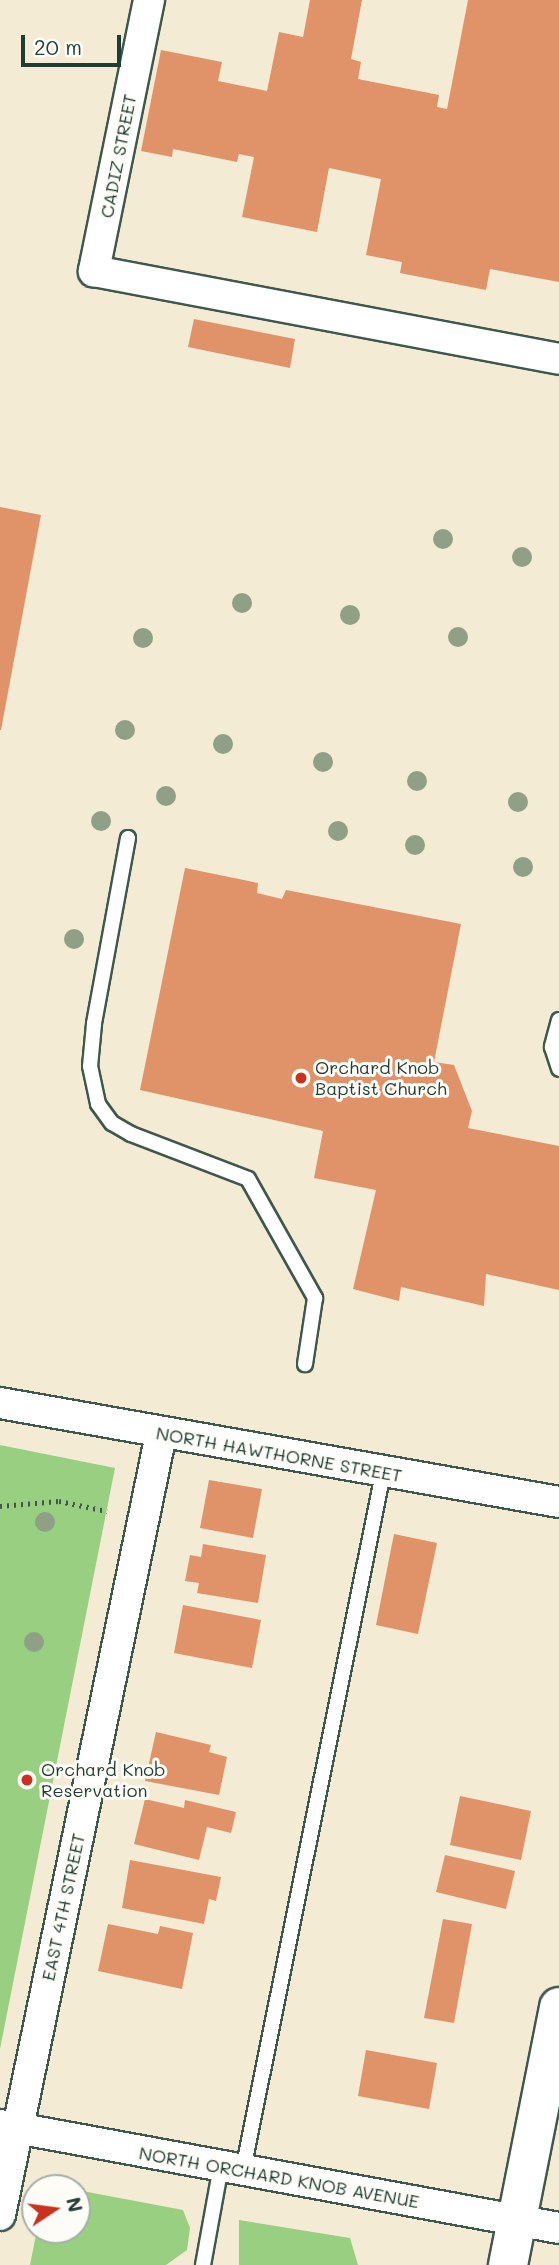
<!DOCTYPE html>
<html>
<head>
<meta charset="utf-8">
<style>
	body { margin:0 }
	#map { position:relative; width:559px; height:2265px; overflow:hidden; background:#f4ebd5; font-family:Mali,sans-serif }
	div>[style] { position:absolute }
	.green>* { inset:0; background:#99cf80 }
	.building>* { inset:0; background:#e09269 }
	.path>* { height:4.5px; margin-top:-2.25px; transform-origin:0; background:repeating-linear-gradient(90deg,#3f574c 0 2px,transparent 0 7px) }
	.roads { filter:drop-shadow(2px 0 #3f574c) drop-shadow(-2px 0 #3f574c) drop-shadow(0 2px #3f574c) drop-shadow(0 -2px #3f574c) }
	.lane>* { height:14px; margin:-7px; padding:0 7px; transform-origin:7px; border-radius:7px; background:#fff }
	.street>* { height:30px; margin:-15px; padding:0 15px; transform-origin:15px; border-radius:15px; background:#fff }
	.secondary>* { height:38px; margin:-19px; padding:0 19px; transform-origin:19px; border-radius:19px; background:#fff }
	.trees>* { width:20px; height:20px; margin:-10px; border-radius:50%; background:#90a087 }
	.dots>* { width:19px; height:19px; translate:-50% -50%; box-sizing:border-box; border:4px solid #fdfcf7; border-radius:50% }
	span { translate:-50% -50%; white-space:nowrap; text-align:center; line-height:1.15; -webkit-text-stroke:6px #fdfcf7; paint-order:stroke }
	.street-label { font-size:18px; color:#1f3d34 }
	.poi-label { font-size:18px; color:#1f3d34 }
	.left { translate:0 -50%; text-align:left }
	.north { position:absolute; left:21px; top:2174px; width:70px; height:70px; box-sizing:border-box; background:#fdfcf7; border:2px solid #a4b0a9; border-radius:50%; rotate:77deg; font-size:19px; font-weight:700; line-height:28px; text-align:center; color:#1f3d34 }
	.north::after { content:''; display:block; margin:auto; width:24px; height:32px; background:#c8321e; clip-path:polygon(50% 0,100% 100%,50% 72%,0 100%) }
	.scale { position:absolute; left:21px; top:35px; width:100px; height:32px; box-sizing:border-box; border:4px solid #1f3d34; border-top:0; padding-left:9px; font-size:21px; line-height:24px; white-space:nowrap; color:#1f3d34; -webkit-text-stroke:5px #fdfcf7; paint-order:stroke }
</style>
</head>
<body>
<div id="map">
	<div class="green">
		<div style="clip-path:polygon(0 1445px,115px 1468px,0 2049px)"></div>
		<div style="clip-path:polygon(77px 2190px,183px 2210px,190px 2228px,187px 2250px,166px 2265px,30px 2265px,37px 2230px,77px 2230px)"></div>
		<div style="clip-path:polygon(239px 2220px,350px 2238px,358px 2265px,239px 2265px)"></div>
	</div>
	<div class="building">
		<div style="clip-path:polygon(310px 0,362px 0,351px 59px,361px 62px,358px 79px,439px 95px,437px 107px,447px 109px,468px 0,559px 0,559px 282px,490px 269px,486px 290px,400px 273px,402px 262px,366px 255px,381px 179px,329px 168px,317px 232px,242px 217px,254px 157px,239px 154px,237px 162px,173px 149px,172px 157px,141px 151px,161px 50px,222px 62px,218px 81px,267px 91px,279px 32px,303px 37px)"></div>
		<div style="clip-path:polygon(194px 319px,295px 339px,290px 368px,188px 347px)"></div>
		<div style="clip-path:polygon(0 507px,41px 515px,1px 730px,0 730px)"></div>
		<div style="clip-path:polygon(185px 868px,258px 883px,257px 893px,282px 899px,286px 890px,461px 924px,434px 1062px,454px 1065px,472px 1111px,468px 1128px,559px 1146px,559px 1290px,486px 1274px,484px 1306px,401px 1287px,399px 1301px,353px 1289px,376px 1190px,314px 1178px,323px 1131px,140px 1090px)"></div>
		<div style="clip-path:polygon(209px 1480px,262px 1489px,253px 1538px,200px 1528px)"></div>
		<div style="clip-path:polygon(394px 1534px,437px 1543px,418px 1634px,376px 1625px)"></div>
		<div style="clip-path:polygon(203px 1544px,266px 1555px,258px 1603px,197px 1593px,199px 1583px,185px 1581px,190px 1555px,201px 1557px)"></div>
		<div style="clip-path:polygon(183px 1605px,261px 1620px,252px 1668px,174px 1653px)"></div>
		<div style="clip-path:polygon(156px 1732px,211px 1745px,209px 1752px,227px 1757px,219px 1795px,145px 1781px)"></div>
		<div style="clip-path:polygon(460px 1796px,531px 1811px,521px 1860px,450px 1845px)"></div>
		<div style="clip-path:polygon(145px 1799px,184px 1808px,185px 1800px,236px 1812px,231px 1833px,207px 1827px,199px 1860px,134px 1844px)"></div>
		<div style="clip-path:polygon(445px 1855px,515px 1871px,506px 1909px,436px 1892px)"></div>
		<div style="clip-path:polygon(130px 1860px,221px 1877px,216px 1901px,209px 1899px,204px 1924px,122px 1908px)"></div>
		<div style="clip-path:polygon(443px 1919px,472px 1924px,454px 2023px,424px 2018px)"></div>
		<div style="clip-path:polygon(108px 1924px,158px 1934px,160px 1926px,193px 1933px,182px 1989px,98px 1971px)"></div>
		<div style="clip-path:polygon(366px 2050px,437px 2063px,429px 2109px,358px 2096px)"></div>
	</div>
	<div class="path">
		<div style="left:0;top:1506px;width:59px;rotate:-4.8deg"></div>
		<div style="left:59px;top:1501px;width:49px;rotate:11.8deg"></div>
	</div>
	<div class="roads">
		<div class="lane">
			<div style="left:128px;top:838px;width:189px;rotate:100.4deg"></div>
			<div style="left:94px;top:1024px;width:42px;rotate:95.4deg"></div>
			<div style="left:90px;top:1066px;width:39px;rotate:78deg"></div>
			<div style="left:98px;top:1104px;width:24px;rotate:54deg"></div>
			<div style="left:112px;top:1123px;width:22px;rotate:30deg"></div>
			<div style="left:131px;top:1134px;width:125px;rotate:21deg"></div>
			<div style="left:248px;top:1179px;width:137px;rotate:60.6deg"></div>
			<div style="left:315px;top:1298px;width:67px;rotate:98.6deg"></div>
			<div style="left:559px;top:1020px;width:28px;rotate:105deg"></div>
			<div style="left:552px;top:1047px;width:23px;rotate:72deg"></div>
			<div style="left:243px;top:2170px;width:711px;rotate:-78.64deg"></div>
			<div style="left:203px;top:2265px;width:101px;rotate:-79.7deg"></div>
		</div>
		<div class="street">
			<div style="left:149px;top:0;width:277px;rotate:101.5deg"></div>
			<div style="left:94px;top:271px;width:473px;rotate:10.7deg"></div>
			<div style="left:0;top:1403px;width:568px;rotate:10.04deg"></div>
			<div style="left:0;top:2125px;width:568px;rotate:10.44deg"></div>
			<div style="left:0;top:2215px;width:797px;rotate:-78.35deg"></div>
		</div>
		<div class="secondary">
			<div style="left:508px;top:2265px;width:263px;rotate:-78.8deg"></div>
		</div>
	</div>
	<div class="trees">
		<div style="left:443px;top:539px"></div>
		<div style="left:522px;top:557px"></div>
		<div style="left:242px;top:603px"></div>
		<div style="left:350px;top:615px"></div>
		<div style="left:458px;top:637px"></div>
		<div style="left:143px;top:638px"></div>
		<div style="left:125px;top:730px"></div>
		<div style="left:223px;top:744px"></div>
		<div style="left:323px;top:762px"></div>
		<div style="left:417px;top:781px"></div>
		<div style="left:166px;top:796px"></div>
		<div style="left:518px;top:802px"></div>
		<div style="left:101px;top:821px"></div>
		<div style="left:338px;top:831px"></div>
		<div style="left:415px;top:845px"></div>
		<div style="left:523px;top:867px"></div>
		<div style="left:74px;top:939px"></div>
		<div style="left:45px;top:1522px"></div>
		<div style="left:34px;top:1642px"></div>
	</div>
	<div class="dots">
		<div style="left:301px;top:1078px;background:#c8321e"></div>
		<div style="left:27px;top:1780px;background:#c8321e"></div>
	</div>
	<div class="street-label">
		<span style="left:118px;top:156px;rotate:-79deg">CADIZ STREET</span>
		<span style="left:279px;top:1454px;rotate:10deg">NORTH HAWTHORNE STREET</span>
		<span style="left:63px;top:1907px;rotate:-78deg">EAST 4TH STREET</span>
		<span style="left:279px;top:2177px;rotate:10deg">NORTH ORCHARD KNOB AVENUE</span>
	</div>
	<div class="poi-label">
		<span class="left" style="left:315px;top:1078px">Orchard Knob<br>Baptist Church</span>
		<span class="left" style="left:41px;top:1780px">Orchard Knob<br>Reservation</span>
	</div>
	<div class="north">N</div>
	<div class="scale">20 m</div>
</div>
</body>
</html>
